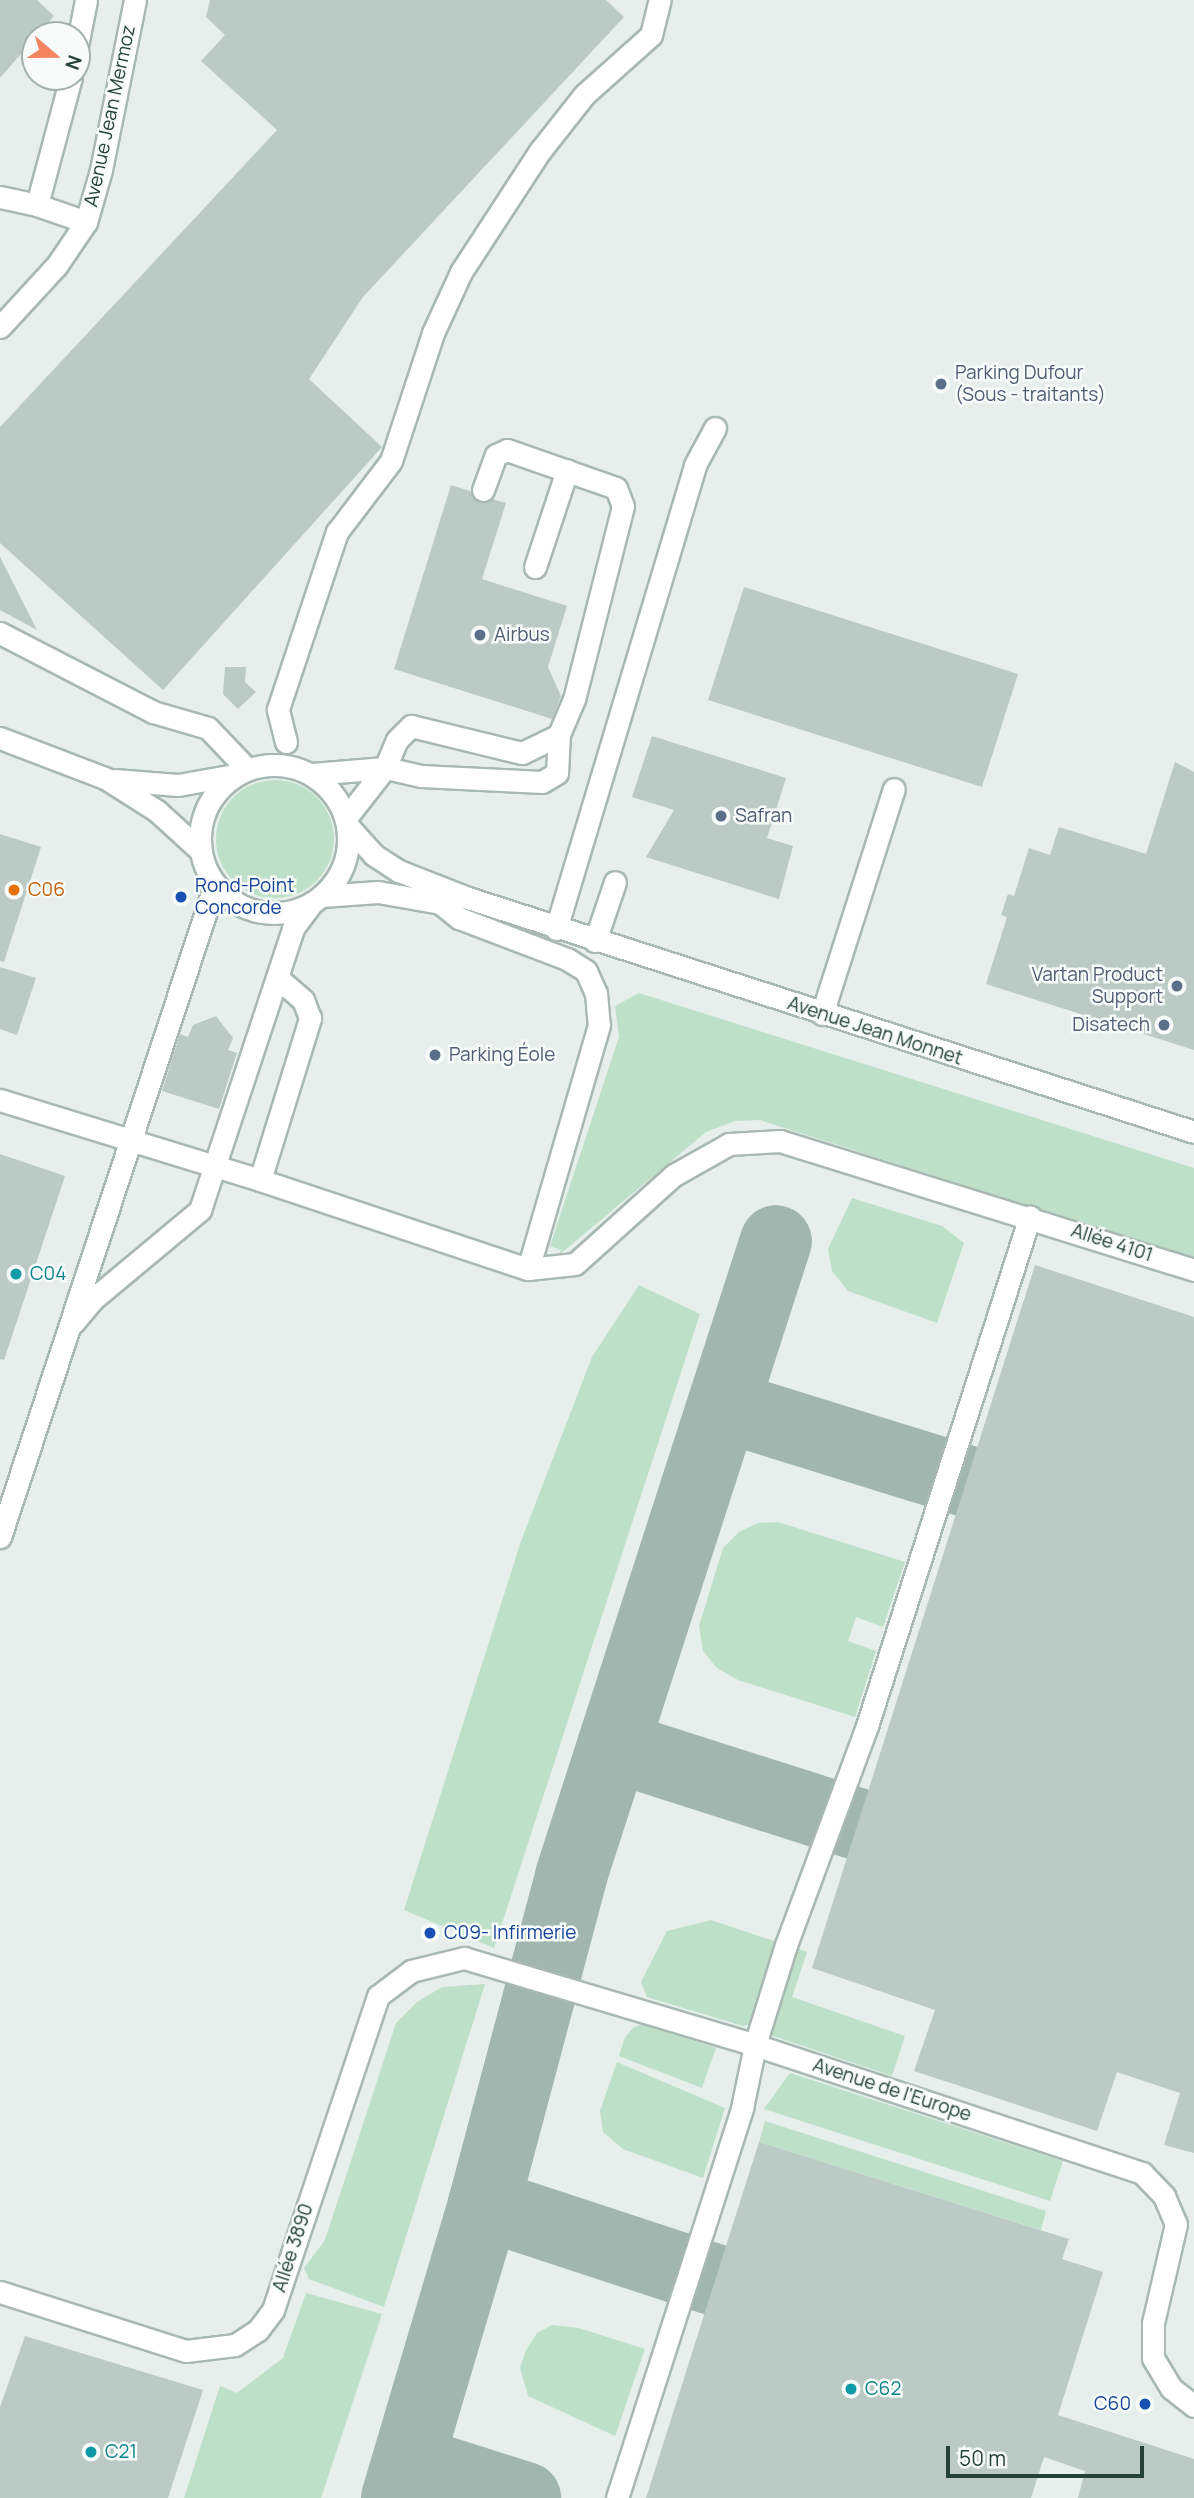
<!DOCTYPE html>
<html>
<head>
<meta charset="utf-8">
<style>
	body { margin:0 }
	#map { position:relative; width:1194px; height:2498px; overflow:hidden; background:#e6efeb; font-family:Manrope,sans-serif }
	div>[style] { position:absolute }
	.green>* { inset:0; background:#bfe0c8 }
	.round { border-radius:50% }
	.taxiway>* { height:72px; margin:-36px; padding:0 36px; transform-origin:36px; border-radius:36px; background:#a2b6b0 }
	.building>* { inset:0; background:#bbcac4 }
	.roads { filter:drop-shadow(2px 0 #a8b8b2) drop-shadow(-2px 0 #a8b8b2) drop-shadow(0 2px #a8b8b2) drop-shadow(0 -2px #a8b8b2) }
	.minor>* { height:21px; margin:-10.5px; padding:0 10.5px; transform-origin:10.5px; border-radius:10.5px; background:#fff }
	.minor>.ring { margin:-10.5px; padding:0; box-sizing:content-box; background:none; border:21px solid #fff; border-radius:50% }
	.dots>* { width:19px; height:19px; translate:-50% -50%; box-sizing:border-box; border:4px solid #f7fbf9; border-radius:50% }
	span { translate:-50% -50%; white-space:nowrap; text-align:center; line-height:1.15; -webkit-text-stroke:5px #f7fbf9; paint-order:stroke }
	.street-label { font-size:19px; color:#24423a }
	.service-label { font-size:19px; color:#4e5e75 }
	.left { translate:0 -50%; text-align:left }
	.right { translate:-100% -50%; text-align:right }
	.transit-label { font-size:19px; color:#164399 }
	.food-label { font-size:19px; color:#c56008 }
	.culture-label { font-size:19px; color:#0d838f }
	.north { position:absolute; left:21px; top:21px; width:70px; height:70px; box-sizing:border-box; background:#f7fbf9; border:2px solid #a3b1ad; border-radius:50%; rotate:110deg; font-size:19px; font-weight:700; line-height:28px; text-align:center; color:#24423a }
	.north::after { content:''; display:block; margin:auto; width:24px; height:32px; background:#f4845f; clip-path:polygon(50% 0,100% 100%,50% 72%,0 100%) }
	.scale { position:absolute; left:946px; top:2446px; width:198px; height:32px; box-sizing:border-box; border:4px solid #24423a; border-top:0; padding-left:9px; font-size:21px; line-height:24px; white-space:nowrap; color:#24423a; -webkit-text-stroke:5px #f7fbf9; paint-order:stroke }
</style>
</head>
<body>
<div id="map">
	<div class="green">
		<div class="round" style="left:216px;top:780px;width:118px;height:118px"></div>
		<div style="clip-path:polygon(639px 993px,1194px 1168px,1194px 1259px,760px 1120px,735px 1121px,706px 1132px,559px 1255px,561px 1250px,550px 1246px,619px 1037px,615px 1006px)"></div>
		<div style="clip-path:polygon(852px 1198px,942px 1226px,964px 1243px,937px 1323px,848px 1291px,832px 1271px,828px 1249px)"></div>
		<div style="clip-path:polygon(639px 1285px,700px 1314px,494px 1948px,404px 1910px,521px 1541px,592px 1357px)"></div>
		<div style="clip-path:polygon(778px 1522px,905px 1562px,883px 1627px,856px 1617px,848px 1641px,876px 1651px,855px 1717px,738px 1680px,717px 1668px,703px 1651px,699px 1626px,723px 1548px,739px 1532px,758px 1523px)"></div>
		<div style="clip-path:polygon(711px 1920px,777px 1942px,750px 2024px,743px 2026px,647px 1997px,641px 1982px,667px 1931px)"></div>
		<div style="clip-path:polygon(797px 1948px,807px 1952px,792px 1997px,905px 2036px,892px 2076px,770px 2035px)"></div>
		<div style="clip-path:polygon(485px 1984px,384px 2307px,309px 2279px,304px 2268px,325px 2240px,396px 2023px,417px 2002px,442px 1987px)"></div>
		<div style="clip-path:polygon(643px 2024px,716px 2048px,702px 2088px,619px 2056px,625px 2037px,634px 2027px)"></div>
		<div style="clip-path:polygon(617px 2062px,725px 2108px,703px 2178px,623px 2149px,603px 2132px,600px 2111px)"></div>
		<div style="clip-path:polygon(790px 2073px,1063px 2161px,1050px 2201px,764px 2109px)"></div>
		<div style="clip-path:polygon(765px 2121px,1046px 2211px,1041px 2230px,759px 2142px)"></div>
		<div style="clip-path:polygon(306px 2293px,382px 2314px,321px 2498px,184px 2498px,220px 2386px,237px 2393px,283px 2358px)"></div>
		<div style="clip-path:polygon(552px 2325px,579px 2328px,645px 2349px,615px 2436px,528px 2396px,520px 2368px,526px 2350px,537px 2333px)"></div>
	</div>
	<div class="taxiway">
		<div style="left:724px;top:1406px;width:253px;rotate:17.2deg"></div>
		<div style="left:613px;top:1746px;width:256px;rotate:17.7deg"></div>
		<div style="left:484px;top:2204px;width:243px;rotate:18.2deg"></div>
		<div style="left:409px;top:2461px;width:122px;rotate:17.7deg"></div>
		<div style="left:397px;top:2498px;width:307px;rotate:-73.5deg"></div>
		<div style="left:484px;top:2204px;width:339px;rotate:-75.1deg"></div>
		<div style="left:571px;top:1876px;width:667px;rotate:-72.11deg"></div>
	</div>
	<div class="building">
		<div style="clip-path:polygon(0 0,37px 0,54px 16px,0 78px)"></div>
		<div style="clip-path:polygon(210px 0,606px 0,624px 17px,363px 297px,309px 379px,382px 447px,163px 690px,0 543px,0 427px,277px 130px,201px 61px,225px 35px,206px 17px)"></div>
		<div style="clip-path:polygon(451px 485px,470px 491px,479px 502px,492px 499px,506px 503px,482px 579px,567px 606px,548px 667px,561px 696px,552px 719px,394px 669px)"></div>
		<div style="clip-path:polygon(0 557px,37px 630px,0 610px)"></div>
		<div style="clip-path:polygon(744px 587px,1018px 674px,982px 787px,708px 700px)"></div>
		<div style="clip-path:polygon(225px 667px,246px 667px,245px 682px,256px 692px,238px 709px,223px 694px)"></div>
		<div style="clip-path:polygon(652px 736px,786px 778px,767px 838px,793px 846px,779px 899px,646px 857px,674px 810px,632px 797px)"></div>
		<div style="clip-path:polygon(1175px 762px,1194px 772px,1194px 1050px,986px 984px,1007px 917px,1001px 915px,1008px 894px,1014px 896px,1029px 848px,1050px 855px,1059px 827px,1146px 854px)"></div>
		<div style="clip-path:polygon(0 834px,41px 847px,4px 962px,0 961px)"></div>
		<div style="clip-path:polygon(0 967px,36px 978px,17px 1035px,0 1029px)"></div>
		<div style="clip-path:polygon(216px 1016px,233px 1038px,228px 1050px,237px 1053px,219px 1109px,162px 1091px,180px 1034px,188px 1037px,193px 1025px)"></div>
		<div style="clip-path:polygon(0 1154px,65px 1176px,4px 1360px,0 1359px)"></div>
		<div style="clip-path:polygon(1035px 1265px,1194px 1317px,1194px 2153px,1164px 2145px,1180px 2093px,1117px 2072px,1097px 2131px,914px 2071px,935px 2010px,812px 1968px)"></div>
		<div style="clip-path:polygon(759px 2142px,1069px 2239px,1062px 2259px,1103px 2272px,1058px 2415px,1194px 2459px,1194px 2498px,1078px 2498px,1085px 2471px,1044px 2457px,1031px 2498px,646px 2498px)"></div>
		<div style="clip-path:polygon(25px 2336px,203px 2390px,168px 2498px,0 2498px,0 2407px)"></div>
	</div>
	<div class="roads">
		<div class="minor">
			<div style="left:77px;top:46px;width:47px;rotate:-78.9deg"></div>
			<div style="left:71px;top:77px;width:132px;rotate:104.9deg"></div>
			<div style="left:37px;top:205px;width:52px;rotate:19.1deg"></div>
			<div style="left:0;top:197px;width:38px;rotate:12deg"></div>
			<div style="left:0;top:327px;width:84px;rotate:-47.4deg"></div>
			<div style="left:57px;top:265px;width:52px;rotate:-56deg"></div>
			<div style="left:86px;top:222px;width:54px;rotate:-73.9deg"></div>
			<div style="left:101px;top:170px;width:173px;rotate:-78.7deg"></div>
			<div style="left:483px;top:490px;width:37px;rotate:-70deg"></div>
			<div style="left:496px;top:455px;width:12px;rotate:-24deg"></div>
			<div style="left:507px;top:450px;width:115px;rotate:19.2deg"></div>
			<div style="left:616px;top:488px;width:19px;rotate:69deg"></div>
			<div style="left:623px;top:506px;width:199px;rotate:104.2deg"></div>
			<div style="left:574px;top:699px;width:39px;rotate:113deg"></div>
			<div style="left:559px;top:735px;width:38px;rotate:93deg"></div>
			<div style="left:557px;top:773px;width:17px;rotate:149deg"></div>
			<div style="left:542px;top:782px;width:121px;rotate:-177.2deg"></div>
			<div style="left:421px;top:776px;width:37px;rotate:-167deg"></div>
			<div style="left:385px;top:768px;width:30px;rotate:-67deg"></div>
			<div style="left:397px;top:740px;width:20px;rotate:-45deg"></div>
			<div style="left:411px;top:726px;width:114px;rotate:13.7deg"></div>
			<div style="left:522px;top:753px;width:41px;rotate:-25.9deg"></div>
			<div style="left:535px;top:567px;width:102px;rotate:-71.7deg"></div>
			<div style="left:0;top:633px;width:172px;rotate:27.3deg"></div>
			<div style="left:153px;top:712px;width:57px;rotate:16.2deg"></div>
			<div style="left:208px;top:728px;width:57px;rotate:46.4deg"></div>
			<div style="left:0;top:738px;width:112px;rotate:20.9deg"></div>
			<div style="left:105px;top:778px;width:62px;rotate:32.4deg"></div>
			<div style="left:157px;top:811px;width:59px;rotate:42.3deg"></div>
			<div style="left:286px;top:742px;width:34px;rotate:-104deg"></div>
			<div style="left:278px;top:709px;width:187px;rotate:-71.6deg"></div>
			<div style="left:337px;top:532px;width:89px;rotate:-52.7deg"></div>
			<div style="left:391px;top:461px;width:135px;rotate:-71.8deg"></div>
			<div style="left:433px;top:333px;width:67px;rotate:-65.3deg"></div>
			<div style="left:461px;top:272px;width:145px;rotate:-56.9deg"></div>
			<div style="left:540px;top:151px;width:71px;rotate:-51.8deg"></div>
			<div style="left:584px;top:95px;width:90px;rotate:-41.8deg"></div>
			<div style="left:651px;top:35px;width:36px;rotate:-76deg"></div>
			<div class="ring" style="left:200px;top:765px;width:127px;height:127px"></div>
			<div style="left:312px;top:774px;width:73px;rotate:-4.7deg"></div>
			<div style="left:385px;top:768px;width:63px;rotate:128deg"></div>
			<div style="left:114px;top:780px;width:64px;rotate:4.5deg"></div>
			<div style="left:178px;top:785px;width:57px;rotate:-10.1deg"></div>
			<div style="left:347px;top:825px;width:40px;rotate:48deg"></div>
			<div style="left:374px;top:855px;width:30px;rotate:33deg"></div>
			<div style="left:399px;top:871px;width:74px;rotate:21.4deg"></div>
			<div style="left:468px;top:898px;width:763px;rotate:17.86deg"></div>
			<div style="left:322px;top:896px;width:56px;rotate:-4.1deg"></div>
			<div style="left:378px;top:892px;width:75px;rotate:10deg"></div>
			<div style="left:439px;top:902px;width:26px;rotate:39deg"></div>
			<div style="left:459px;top:918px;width:116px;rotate:20.8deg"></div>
			<div style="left:567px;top:959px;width:22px;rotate:32deg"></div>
			<div style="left:586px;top:971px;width:24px;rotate:66deg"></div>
			<div style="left:596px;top:993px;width:32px;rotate:85deg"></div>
			<div style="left:599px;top:1025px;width:254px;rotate:106.2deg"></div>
			<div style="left:556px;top:929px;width:484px;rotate:-73.3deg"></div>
			<div style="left:695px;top:465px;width:42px;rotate:-61.6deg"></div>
			<div style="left:595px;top:941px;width:62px;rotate:-71.3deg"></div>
			<div style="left:822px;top:1014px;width:236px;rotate:-72.3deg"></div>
			<div style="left:0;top:1100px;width:272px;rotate:17.1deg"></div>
			<div style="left:260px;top:1180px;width:282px;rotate:18.4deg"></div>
			<div style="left:528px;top:1269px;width:47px;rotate:-6.1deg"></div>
			<div style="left:575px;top:1264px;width:133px;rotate:-42deg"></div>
			<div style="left:674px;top:1175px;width:63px;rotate:-29.4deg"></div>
			<div style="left:729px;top:1144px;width:51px;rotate:-3.4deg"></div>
			<div style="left:780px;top:1141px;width:434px;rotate:17.3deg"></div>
			<div style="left:260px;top:1180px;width:170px;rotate:-72.8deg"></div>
			<div style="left:310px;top:1018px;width:19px;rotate:-111deg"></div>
			<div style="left:303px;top:1000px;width:33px;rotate:-139deg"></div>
			<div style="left:73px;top:1323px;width:30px;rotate:-50deg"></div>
			<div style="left:92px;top:1300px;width:141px;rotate:-39.8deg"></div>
			<div style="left:200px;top:1210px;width:297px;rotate:-71.7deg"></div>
			<div style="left:293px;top:928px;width:31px;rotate:-53deg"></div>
			<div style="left:0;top:1537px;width:687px;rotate:-71.78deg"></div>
			<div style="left:0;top:2292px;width:195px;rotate:17.6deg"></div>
			<div style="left:186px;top:2351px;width:49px;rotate:-7deg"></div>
			<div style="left:235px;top:2345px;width:27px;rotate:-33deg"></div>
			<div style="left:258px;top:2330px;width:25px;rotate:-53deg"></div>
			<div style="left:273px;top:2310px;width:331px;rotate:-71.5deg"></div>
			<div style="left:378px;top:1996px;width:41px;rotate:-37.1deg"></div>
			<div style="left:411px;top:1971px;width:55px;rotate:-13.8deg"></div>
			<div style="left:464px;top:1958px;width:304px;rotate:16.6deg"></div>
			<div style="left:755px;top:2045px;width:408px;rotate:18.3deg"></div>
			<div style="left:1142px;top:2173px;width:32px;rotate:46deg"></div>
			<div style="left:1164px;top:2196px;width:30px;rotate:67deg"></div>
			<div style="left:1176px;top:2224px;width:102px;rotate:103.1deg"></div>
			<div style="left:1153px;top:2323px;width:35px;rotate:90deg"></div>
			<div style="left:1153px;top:2358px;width:35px;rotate:59deg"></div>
			<div style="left:1171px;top:2388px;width:29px;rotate:38deg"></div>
			<div style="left:617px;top:2498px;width:410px;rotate:-72.2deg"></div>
			<div style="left:742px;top:2108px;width:64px;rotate:-78.3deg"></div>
			<div style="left:755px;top:2045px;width:105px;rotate:-72.8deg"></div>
			<div style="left:786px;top:1945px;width:233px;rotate:-69.7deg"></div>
			<div style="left:867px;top:1726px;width:535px;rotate:-72.28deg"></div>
		</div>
	</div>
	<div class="dots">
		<div style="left:941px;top:384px;background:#5c6f8a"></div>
		<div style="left:480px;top:635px;background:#5c6f8a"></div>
		<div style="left:721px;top:816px;background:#5c6f8a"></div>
		<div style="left:14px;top:890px;background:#e8710a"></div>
		<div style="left:181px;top:897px;background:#1a4fb4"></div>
		<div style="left:1177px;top:986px;background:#5c6f8a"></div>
		<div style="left:1164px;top:1025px;background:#5c6f8a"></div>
		<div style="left:435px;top:1055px;background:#5c6f8a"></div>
		<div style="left:16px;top:1274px;background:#0f9aa8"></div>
		<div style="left:430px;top:1933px;background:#1a4fb4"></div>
		<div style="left:851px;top:2389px;background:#0f9aa8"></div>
		<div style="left:1145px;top:2404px;background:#1a4fb4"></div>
		<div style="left:91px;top:2452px;background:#0f9aa8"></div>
	</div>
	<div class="street-label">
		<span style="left:110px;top:116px;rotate:-78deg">Avenue Jean Mermoz</span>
		<span style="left:875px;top:1031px;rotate:18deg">Avenue Jean Monnet</span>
		<span style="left:1112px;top:1243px;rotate:18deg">Allée 4101</span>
		<span style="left:892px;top:2090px;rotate:18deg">Avenue de l'Europe</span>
		<span style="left:293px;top:2248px;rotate:-72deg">Allée 3890</span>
	</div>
	<div class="service-label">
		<span class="left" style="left:955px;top:384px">Parking Dufour<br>(Sous - traitants)</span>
		<span class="left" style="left:494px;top:635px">Airbus</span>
		<span class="left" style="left:735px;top:816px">Safran</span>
		<span class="right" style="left:1163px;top:986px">Vartan Product<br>Support</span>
		<span class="right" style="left:1150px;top:1025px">Disatech</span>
		<span class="left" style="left:449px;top:1055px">Parking Éole</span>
	</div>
	<div class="transit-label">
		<span class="left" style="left:195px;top:897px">Rond-Point<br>Concorde</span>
		<span class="left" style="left:444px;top:1933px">C09- Infirmerie</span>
		<span class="right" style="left:1131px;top:2404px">C60</span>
	</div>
	<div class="food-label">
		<span class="left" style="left:28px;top:890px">C06</span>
	</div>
	<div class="culture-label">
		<span class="left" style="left:30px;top:1274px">C04</span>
		<span class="left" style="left:865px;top:2389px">C62</span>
		<span class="left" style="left:105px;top:2452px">C21</span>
	</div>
	<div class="north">N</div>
	<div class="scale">50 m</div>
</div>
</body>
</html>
